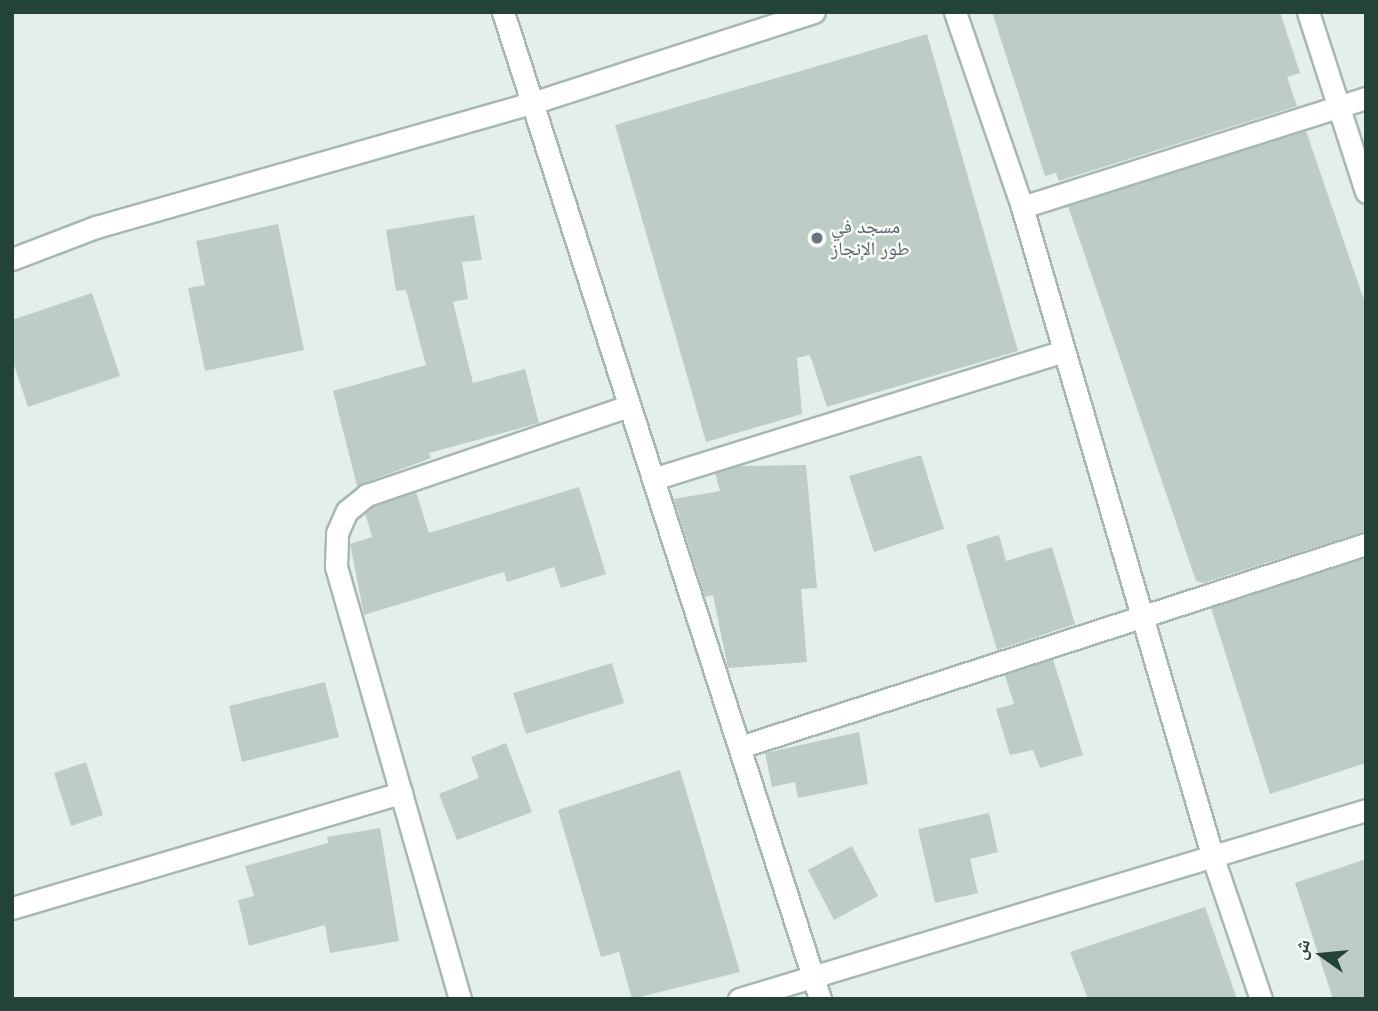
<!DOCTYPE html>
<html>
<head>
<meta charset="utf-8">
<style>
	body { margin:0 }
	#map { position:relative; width:1378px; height:1011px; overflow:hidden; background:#e5efea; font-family:Arial,"Noto Naskh Arabic",sans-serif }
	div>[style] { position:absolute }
	.building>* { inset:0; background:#bdcdc5 }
	.roads { filter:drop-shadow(2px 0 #a7b8b1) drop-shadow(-2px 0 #a7b8b1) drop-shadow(0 2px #a7b8b1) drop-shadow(0 -2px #a7b8b1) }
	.minor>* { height:21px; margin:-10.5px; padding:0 10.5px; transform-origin:10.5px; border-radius:10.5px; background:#fff }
	.dots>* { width:19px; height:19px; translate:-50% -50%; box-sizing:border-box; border:4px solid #f6fbf8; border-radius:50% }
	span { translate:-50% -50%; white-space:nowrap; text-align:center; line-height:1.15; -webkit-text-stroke:5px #f6fbf8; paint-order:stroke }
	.worship-label { font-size:19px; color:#5b616d }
	.left { translate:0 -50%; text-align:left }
	.frame { position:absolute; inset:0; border:14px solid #234337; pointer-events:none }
	.north { position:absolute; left:1287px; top:920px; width:70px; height:70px; -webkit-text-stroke:5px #f6fbf8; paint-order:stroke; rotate:285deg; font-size:19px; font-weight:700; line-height:28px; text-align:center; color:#234337 }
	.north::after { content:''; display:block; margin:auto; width:24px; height:32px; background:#234337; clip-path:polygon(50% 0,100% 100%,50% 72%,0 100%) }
</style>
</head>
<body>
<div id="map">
	<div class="building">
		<div style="clip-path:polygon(992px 12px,1280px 12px,1300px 73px,1287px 77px,1297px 106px,1059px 181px,1056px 173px,1045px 176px)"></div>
		<div style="clip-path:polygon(927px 34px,1018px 351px,827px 407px,810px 355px,797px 358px,802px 414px,706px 442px,615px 125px)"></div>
		<div style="clip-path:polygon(1306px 131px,1366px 306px,1366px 531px,1203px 583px,1196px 581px,1068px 206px)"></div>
		<div style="clip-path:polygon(474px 215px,482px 260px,462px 262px,468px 299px,453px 302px,473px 383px,525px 369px,539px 423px,429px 453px,431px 458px,357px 486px,333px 391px,426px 365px,406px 290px,396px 291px,386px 230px)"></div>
		<div style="clip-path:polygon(278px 224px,304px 350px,205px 371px,188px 288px,205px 285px,196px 241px)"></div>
		<div style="clip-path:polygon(92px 293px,120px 376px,28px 407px,12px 359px,12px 320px)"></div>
		<div style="clip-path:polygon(921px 455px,944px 529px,874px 552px,849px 476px)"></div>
		<div style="clip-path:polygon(806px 465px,817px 588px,801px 589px,807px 662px,728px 668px,713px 595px,705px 597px,674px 499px,720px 491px,715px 473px,740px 466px)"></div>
		<div style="clip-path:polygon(579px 487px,606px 574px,561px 588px,554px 567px,507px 582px,504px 572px,364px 615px,350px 544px,372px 537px,365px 513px,373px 507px,416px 492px,429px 533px)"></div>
		<div style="clip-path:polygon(999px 535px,1006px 561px,1052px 547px,1075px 624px,997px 650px,966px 545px)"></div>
		<div style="clip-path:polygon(1366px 558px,1366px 763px,1270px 794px,1211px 608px)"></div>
		<div style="clip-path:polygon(1053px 659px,1083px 755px,1040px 768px,1033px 750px,1010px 755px,996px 709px,1014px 704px,1005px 675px)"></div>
		<div style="clip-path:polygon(612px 663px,624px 703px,526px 734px,513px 693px)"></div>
		<div style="clip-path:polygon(325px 682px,339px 737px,242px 762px,229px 706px)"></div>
		<div style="clip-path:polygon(859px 732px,868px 784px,798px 798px,795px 782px,772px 787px,765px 753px)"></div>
		<div style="clip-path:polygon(506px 743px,532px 812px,457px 840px,439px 794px,479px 778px,471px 757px)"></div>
		<div style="clip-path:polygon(86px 762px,103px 815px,71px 826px,54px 773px)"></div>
		<div style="clip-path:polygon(680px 770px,740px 972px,632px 999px,619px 952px,601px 957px,558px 810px)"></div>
		<div style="clip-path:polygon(989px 813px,998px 852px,970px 859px,978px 893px,935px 903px,918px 829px)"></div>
		<div style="clip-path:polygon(380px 828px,399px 941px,330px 953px,325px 925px,249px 946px,238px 900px,254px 896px,245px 866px,328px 843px,327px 837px)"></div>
		<div style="clip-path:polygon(852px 846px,878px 896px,834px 920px,808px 870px)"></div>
		<div style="clip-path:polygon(1366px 859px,1366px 999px,1333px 999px,1295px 883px)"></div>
		<div style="clip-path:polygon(1205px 907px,1237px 999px,1088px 999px,1070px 952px)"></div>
	</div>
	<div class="roads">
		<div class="minor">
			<div style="left:503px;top:12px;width:1037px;rotate:72.19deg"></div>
			<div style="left:955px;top:12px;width:206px;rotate:71deg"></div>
			<div style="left:1022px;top:207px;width:678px;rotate:73.65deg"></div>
			<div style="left:1213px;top:858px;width:149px;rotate:71.2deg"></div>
			<div style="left:1308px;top:12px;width:189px;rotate:72.1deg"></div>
			<div style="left:1022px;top:207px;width:361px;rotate:-17.6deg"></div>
			<div style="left:12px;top:259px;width:90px;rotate:-20.9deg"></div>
			<div style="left:96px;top:227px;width:453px;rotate:-15.9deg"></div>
			<div style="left:532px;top:103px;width:296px;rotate:-17.9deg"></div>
			<div style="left:653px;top:479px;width:430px;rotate:-17.3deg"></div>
			<div style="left:740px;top:747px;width:658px;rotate:-17.97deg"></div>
			<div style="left:12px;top:908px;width:406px;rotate:-16.5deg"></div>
			<div style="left:460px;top:999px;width:450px;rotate:-106deg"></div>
			<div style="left:336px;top:566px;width:33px;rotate:-88deg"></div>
			<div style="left:337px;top:533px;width:24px;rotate:-66deg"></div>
			<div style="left:347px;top:511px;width:26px;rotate:-39deg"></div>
			<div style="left:367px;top:495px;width:277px;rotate:-18.8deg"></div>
			<div style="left:739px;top:999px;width:655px;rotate:-16.77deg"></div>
		</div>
	</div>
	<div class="dots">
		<div style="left:817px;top:238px;background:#6b7280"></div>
	</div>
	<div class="worship-label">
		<span class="left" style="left:831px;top:238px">مسجد في<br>طور الإنجاز</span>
	</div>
	<div class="frame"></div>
	<div class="north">ش</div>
</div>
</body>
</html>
